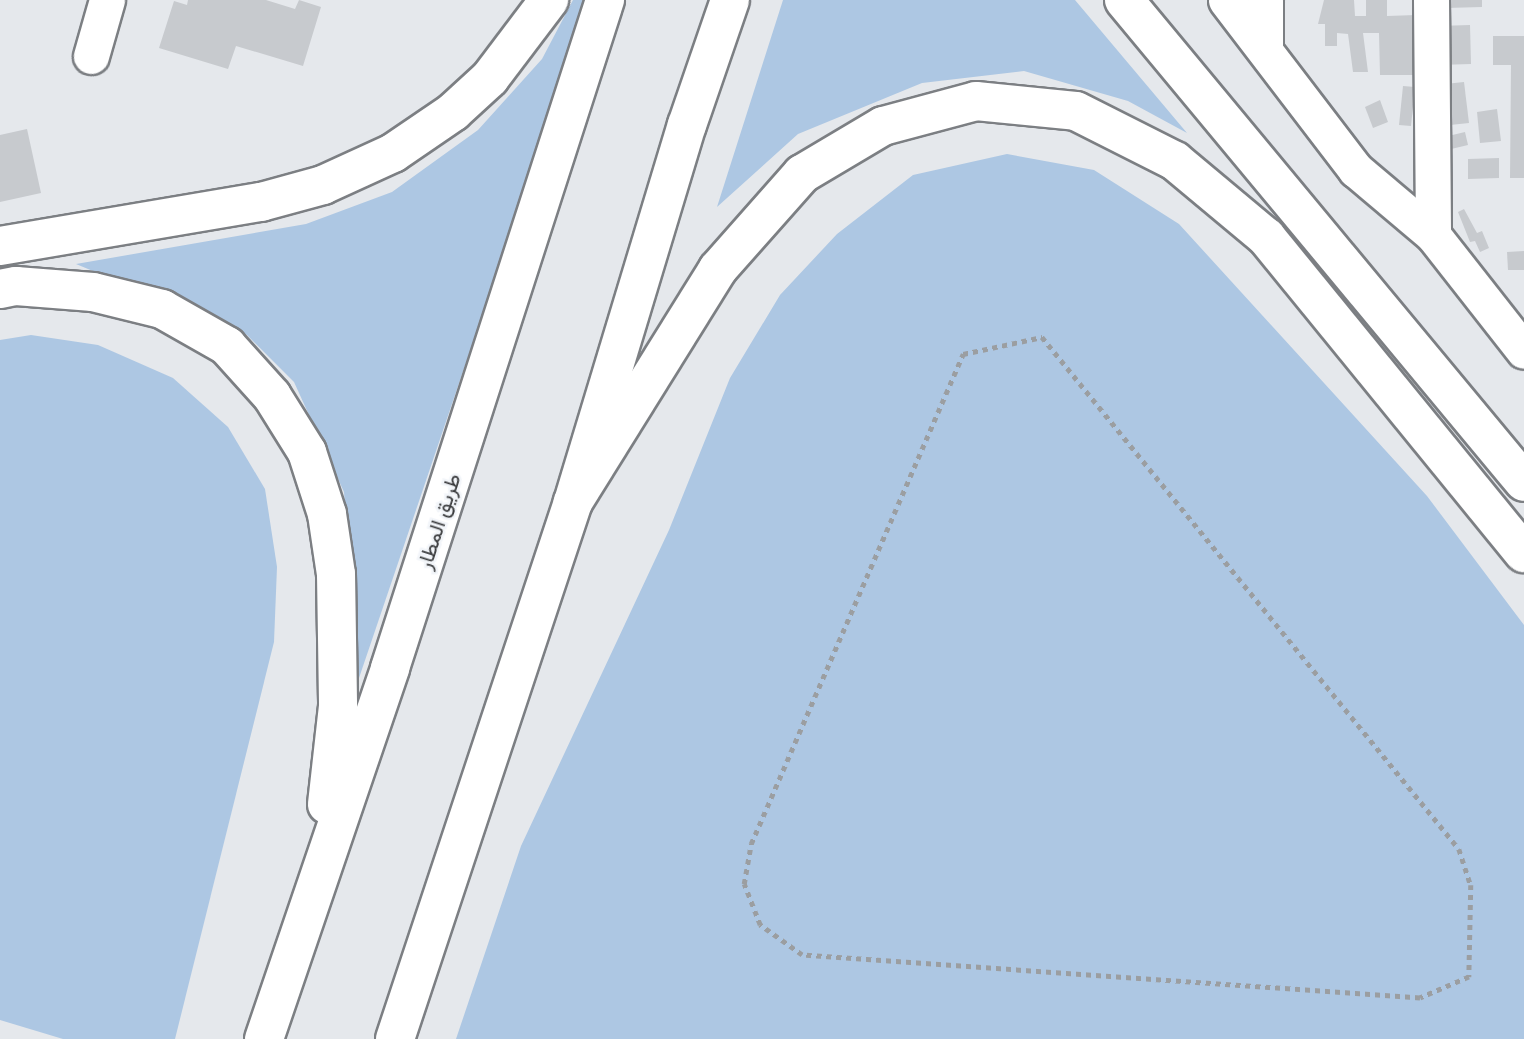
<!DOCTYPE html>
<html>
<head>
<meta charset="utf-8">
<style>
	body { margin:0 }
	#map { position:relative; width:1524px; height:1039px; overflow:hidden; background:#e5e8ec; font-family:"IBM Plex Serif",Vazirmatn,serif }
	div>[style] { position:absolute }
	.green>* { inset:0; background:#adc7e3 }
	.building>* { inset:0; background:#c7cace }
	.path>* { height:4.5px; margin-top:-2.25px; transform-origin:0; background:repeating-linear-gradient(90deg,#9b9ea1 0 5px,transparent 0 10px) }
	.roads { filter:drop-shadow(2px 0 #7c7f83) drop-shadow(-2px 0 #7c7f83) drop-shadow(0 2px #7c7f83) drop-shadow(0 -2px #7c7f83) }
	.minor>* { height:35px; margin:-17.5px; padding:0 17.5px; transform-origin:17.5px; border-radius:17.5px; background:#fff }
	.highway>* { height:38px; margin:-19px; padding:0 19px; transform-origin:19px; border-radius:19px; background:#fff }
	span { translate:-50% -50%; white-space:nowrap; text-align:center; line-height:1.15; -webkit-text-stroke:5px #f2f5f9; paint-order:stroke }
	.street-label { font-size:21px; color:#393a3c }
</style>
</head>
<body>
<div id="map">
	<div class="green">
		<div style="clip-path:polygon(573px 0,589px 0,358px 681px,344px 492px,294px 382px,247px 335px,76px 264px,306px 224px,392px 192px,478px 130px,542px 59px)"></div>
		<div style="clip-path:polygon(783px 0,1075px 0,1187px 133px,1128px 101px,1024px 71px,922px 83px,798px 134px,717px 207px)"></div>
		<div style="clip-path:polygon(1007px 154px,1094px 170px,1179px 224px,1427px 496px,1524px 625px,1524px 1039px,456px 1039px,521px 846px,669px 530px,730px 378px,780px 295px,837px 234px,913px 175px)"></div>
		<div style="clip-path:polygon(31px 335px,98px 345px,173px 378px,228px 427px,265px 489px,277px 567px,274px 642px,175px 1039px,63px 1039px,0 1020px,0 340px)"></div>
	</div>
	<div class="building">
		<div style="clip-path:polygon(188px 0,266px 0,295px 9px,299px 0,321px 7px,303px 66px,236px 46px,228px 69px,159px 48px,174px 1px,187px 5px)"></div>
		<div style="clip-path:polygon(1324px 0,1354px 0,1355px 16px,1366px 16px,1366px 0,1387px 0,1387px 16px,1416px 15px,1417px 75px,1380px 75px,1379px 33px,1363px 33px,1368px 72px,1353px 72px,1348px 34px,1337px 33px,1337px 46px,1325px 46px,1325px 24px,1318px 24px)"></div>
		<div style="clip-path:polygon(1446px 0,1482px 0,1482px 7px,1446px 8px)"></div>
		<div style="clip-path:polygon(1470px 25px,1471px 64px,1439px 65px,1438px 26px)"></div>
		<div style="clip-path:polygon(1493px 36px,1524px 36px,1524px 178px,1510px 178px,1511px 65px,1493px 65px)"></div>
		<div style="clip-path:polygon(1464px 82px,1469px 123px,1450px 125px,1445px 84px)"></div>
		<div style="clip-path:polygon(1403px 86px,1415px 87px,1411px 126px,1399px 125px)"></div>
		<div style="clip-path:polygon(1380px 100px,1388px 122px,1373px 128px,1365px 107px)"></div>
		<div style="clip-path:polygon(1497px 109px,1501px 141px,1480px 143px,1477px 112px)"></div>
		<div style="clip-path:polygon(27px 129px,41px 193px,0 202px,0 135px)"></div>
		<div style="clip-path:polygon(1465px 132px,1468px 145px,1447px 150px,1444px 137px)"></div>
		<div style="clip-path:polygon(1499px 158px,1499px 178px,1468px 179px,1468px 159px)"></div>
		<div style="clip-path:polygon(1464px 209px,1477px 233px,1482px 231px,1489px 248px,1480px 252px,1475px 241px,1470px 242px,1458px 212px)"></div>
		<div style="clip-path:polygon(1524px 251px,1524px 270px,1508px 270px,1507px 252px)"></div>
	</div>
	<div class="path">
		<div style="left:1042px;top:337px;width:660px;rotate:50.84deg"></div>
		<div style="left:1459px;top:849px;width:38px;rotate:72deg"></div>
		<div style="left:1471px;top:885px;width:92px;rotate:91.2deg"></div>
		<div style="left:1469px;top:977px;width:53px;rotate:156.8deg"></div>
		<div style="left:1420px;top:998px;width:619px;rotate:-176.02deg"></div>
		<div style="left:802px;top:955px;width:52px;rotate:-144.5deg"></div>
		<div style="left:760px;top:925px;width:44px;rotate:-111.3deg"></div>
		<div style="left:744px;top:884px;width:41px;rotate:-80.1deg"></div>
		<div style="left:751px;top:844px;width:534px;rotate:-66.6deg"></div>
		<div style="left:963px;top:354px;width:81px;rotate:-12.1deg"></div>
	</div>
	<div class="roads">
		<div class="minor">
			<div style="left:1226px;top:0;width:214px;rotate:52.6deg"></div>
			<div style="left:1356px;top:170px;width:101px;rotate:40.2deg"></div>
			<div style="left:1433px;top:235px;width:147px;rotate:51.9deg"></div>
			<div style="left:1431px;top:0;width:235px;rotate:89.5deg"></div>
			<div style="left:1265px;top:50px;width:50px;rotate:-90deg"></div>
			<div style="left:91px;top:56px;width:58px;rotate:-74.1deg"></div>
		</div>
		<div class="highway">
			<div style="left:1124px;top:0;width:626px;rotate:50.31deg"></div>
			<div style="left:0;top:246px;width:265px;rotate:-9.6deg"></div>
			<div style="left:261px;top:202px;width:64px;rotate:-15.3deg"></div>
			<div style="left:323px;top:185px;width:77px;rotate:-24.6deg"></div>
			<div style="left:393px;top:153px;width:73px;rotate:-34.3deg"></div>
			<div style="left:453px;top:112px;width:50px;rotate:-42.6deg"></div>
			<div style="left:490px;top:78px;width:98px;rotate:-52.9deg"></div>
			<div style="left:0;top:289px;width:16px;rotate:-11deg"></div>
			<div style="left:16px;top:286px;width:77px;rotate:4.5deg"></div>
			<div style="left:93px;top:292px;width:71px;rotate:13.8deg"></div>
			<div style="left:162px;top:309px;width:75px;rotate:29.6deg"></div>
			<div style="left:227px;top:346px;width:67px;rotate:48deg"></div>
			<div style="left:272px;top:396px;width:66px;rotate:58deg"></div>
			<div style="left:307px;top:452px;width:65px;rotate:72.1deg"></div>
			<div style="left:327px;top:514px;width:61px;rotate:81.5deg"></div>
			<div style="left:336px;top:574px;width:132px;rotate:89.1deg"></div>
			<div style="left:338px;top:706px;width:99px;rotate:96.4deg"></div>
			<div style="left:573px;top:502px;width:274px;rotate:-58.1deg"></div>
			<div style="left:718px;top:269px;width:127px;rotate:-48.5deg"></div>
			<div style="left:802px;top:174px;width:94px;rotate:-30.7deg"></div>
			<div style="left:883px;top:126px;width:96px;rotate:-15deg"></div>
			<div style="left:976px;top:101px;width:100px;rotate:5.7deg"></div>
			<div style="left:1076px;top:111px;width:111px;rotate:26.8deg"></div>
			<div style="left:1175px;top:161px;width:119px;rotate:39.9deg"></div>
			<div style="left:1266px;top:237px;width:408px;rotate:50.8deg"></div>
			<div style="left:264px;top:1039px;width:392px;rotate:-71.2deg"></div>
			<div style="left:390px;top:668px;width:702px;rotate:-72.16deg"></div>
			<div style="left:395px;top:1039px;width:566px;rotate:-71.66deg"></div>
			<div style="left:573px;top:502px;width:394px;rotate:-73.2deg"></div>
			<div style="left:687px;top:125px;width:132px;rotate:-71deg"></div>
		</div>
	</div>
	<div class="street-label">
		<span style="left:438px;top:521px;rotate:-72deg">طريق المطار</span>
	</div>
</div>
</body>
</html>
